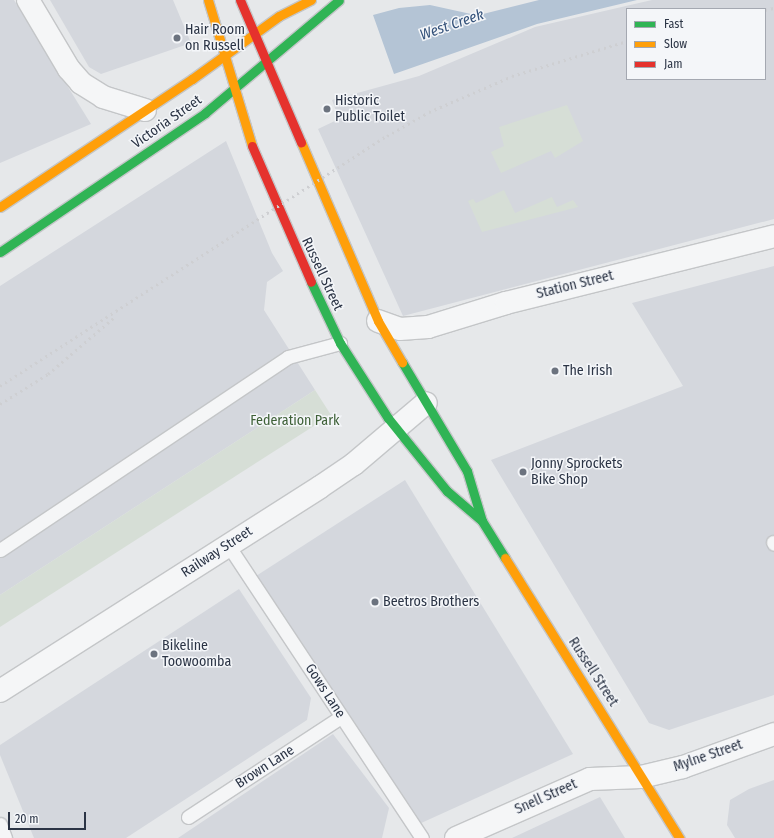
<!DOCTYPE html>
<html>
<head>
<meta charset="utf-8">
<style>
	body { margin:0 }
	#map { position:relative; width:774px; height:838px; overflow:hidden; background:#e6e8ea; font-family:"Fira Sans Condensed",sans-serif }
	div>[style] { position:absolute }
	.built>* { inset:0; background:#d4d7dd }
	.green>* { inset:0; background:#d6ded6 }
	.water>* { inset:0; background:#b4c4d5 }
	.roads { filter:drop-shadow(1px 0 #c4c6c8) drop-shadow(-1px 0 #c4c6c8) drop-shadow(0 1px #c4c6c8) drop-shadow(0 -1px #c4c6c8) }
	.lane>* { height:13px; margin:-6.5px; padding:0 6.5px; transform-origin:6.5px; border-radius:6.5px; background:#f5f6f7 }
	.street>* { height:22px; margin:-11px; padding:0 11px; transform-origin:11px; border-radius:11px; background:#f5f6f7 }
	.fast>* { height:9px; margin:-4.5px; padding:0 4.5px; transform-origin:4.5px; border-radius:4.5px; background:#30b455 }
	.slow>* { height:9px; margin:-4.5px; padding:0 4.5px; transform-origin:4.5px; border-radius:4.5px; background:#ff9f0a }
	.jam>* { height:9px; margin:-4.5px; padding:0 4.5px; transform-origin:4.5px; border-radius:4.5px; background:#e5322d }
	.rail>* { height:3px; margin-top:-1.5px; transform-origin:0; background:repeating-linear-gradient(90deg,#cecfd2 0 2px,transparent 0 6px) }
	.dots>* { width:11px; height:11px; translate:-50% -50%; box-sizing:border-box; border:2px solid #f4f6f9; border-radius:50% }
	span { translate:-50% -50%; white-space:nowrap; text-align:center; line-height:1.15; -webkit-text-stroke:3px #f4f6f9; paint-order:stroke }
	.poi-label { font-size:14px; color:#2b3445 }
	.left { translate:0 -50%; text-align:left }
	.street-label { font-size:14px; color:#2b3445 }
	.park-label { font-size:14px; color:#3f6138 }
	.water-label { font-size:15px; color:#34527a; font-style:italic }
	.legend { position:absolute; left:626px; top:8px; width:140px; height:72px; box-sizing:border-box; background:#f4f6f9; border:1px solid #a4a8b1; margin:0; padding:5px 7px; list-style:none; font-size:12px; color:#2b3445 }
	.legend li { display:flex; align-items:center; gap:8px; height:20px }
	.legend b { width:20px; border:1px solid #a4a8b1 }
	.scale { position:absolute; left:8px; top:812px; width:78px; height:18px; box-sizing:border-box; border:2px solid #2b3445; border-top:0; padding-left:5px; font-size:12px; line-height:14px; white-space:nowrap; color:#2b3445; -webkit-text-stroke:3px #f4f6f9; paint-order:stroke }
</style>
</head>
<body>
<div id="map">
	<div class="built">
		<div style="clip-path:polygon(0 0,14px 0,91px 124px,0 163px)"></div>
		<div style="clip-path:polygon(50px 0,173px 0,191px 43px,101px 74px,89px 67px)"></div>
		<div style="clip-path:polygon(evenodd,652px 0,774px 0,774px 219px,403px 316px,318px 129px,339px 119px,332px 100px,419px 76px,535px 27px,652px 0,627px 9px,765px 9px,765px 79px,627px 79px,627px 9px)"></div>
		<div style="clip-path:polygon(226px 141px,272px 253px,283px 271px,267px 282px,264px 310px,315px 390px,0 595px,0 286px)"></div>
		<div style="clip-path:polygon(774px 266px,774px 695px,669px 730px,649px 723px,491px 460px,683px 386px,632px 303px)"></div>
		<div style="clip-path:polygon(405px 480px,573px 754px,419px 824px,256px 576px)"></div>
		<div style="clip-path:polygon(239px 589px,311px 698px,307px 720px,126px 838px,34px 838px,0 755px,0 745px)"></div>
		<div style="clip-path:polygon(333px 734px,389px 808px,382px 838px,178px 838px)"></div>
		<div style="clip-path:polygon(774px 780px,774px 838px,735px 838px,727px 825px,730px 800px,749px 789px)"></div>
		<div style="clip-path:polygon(600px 797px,625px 838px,512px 838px)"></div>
	</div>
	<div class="green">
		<div style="clip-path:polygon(567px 105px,583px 141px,555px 158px,551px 151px,501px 173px,491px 152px,504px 146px,499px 127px)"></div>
		<div style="clip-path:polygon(504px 190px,515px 213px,552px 197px,557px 207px,573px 200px,578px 207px,482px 232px,468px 201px,473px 199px,476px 203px)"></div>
		<div style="clip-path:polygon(315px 390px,331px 415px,0 627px,0 595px)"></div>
	</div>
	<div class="water">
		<div style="clip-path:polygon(539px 0,637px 0,537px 24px,394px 74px,373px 15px,399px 8px,430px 5px,471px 14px,483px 14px)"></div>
	</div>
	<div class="roads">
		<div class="lane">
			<div style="left:773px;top:542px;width:2px;rotate:63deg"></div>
			<div style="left:228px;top:545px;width:351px;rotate:56.5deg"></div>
			<div style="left:0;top:550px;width:347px;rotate:-33.8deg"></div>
			<div style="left:288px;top:357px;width:54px;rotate:-15.1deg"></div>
			<div style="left:188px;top:817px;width:183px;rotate:-33.2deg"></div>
			<div style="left:0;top:824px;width:15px;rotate:70deg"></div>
		</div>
		<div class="street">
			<div style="left:28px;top:0;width:80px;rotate:59.3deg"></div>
			<div style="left:69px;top:69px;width:18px;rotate:49deg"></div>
			<div style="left:81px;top:83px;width:26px;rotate:32deg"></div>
			<div style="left:103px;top:97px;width:44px;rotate:17.2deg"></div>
			<div style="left:378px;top:321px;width:23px;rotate:20deg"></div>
			<div style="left:400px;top:329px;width:28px;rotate:-4deg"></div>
			<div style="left:428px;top:327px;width:82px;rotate:-17.1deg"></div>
			<div style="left:506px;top:303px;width:276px;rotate:-14deg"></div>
			<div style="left:0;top:691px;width:379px;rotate:-32.5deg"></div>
			<div style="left:320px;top:487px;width:41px;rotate:-34.1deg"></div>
			<div style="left:354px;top:464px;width:94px;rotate:-40.3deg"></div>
			<div style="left:456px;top:838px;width:146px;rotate:-23.8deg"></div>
			<div style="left:590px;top:779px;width:51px;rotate:-2.2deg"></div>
			<div style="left:641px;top:777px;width:43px;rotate:-13.4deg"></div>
			<div style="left:683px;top:767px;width:97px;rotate:-19.9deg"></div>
		</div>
		<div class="fast">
			<div style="left:0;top:252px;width:248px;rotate:-34.1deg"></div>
			<div style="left:205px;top:113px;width:175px;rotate:-40.1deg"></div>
			<div style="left:311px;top:282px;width:68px;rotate:64.6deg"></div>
			<div style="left:340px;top:343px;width:89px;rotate:57.4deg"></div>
			<div style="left:388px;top:418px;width:94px;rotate:51.1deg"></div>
			<div style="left:447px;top:491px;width:46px;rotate:40.6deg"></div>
			<div style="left:402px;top:362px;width:127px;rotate:59.2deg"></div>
			<div style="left:467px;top:471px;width:52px;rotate:73.3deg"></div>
			<div style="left:482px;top:521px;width:44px;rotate:58.1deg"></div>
		</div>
		<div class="slow">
			<div style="left:208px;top:0;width:152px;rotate:73.2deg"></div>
			<div style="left:301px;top:142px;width:195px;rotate:66.7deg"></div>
			<div style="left:378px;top:321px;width:48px;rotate:59.7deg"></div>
			<div style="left:0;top:207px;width:231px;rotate:-33.7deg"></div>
			<div style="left:192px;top:79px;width:107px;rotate:-35.9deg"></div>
			<div style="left:279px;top:16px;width:36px;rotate:-27deg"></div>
			<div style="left:505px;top:558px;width:330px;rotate:58.1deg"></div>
		</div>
		<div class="jam">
			<div style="left:240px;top:0;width:155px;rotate:66.8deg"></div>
			<div style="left:252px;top:146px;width:148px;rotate:66.5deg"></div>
		</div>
	</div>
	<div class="rail">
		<div style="left:765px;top:10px;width:9px;rotate:-13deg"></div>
		<div style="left:0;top:386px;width:461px;rotate:-32.9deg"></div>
		<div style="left:387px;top:136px;width:48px;rotate:-29.7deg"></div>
		<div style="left:429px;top:112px;width:90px;rotate:-23.4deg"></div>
		<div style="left:512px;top:76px;width:120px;rotate:-16.9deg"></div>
		<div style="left:0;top:404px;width:57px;rotate:-32deg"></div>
		<div style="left:48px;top:374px;width:89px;rotate:-40.5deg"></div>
	</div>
	<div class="dots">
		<div style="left:177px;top:38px;background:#6c737f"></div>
		<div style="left:327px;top:109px;background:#6c737f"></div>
		<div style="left:555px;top:371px;background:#6c737f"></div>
		<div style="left:523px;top:472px;background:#6c737f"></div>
		<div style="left:375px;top:602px;background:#6c737f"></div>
		<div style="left:154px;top:654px;background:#6c737f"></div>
	</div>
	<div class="poi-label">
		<span class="left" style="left:185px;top:38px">Hair Room<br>on Russell</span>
		<span class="left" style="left:335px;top:109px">Historic<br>Public Toilet</span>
		<span class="left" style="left:563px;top:371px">The Irish</span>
		<span class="left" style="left:531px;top:472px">Jonny Sprockets<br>Bike Shop</span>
		<span class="left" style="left:383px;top:602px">Beetros Brothers</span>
		<span class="left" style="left:162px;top:654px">Bikeline<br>Toowoomba</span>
	</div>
	<div class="street-label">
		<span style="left:167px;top:122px;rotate:-35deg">Victoria Street</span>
		<span style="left:322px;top:274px;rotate:65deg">Russell Street</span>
		<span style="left:575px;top:285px;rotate:-14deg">Station Street</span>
		<span style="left:217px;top:552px;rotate:-33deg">Railway Street</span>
		<span style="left:593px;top:672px;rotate:57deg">Russell Street</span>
		<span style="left:325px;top:691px;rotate:57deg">Gows Lane</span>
		<span style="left:708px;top:756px;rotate:-19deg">Mylne Street</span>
		<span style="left:265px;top:767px;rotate:-33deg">Brown Lane</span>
		<span style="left:546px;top:797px;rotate:-24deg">Snell Street</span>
	</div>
	<div class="park-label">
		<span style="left:295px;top:421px">Federation Park</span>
	</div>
	<div class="water-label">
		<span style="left:452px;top:25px;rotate:-19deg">West Creek</span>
	</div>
	<ul class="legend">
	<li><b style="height:5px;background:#30b455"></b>Fast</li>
	<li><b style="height:5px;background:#ff9f0a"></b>Slow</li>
	<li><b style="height:5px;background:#e5322d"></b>Jam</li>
	</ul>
	<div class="scale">20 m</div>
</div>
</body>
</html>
